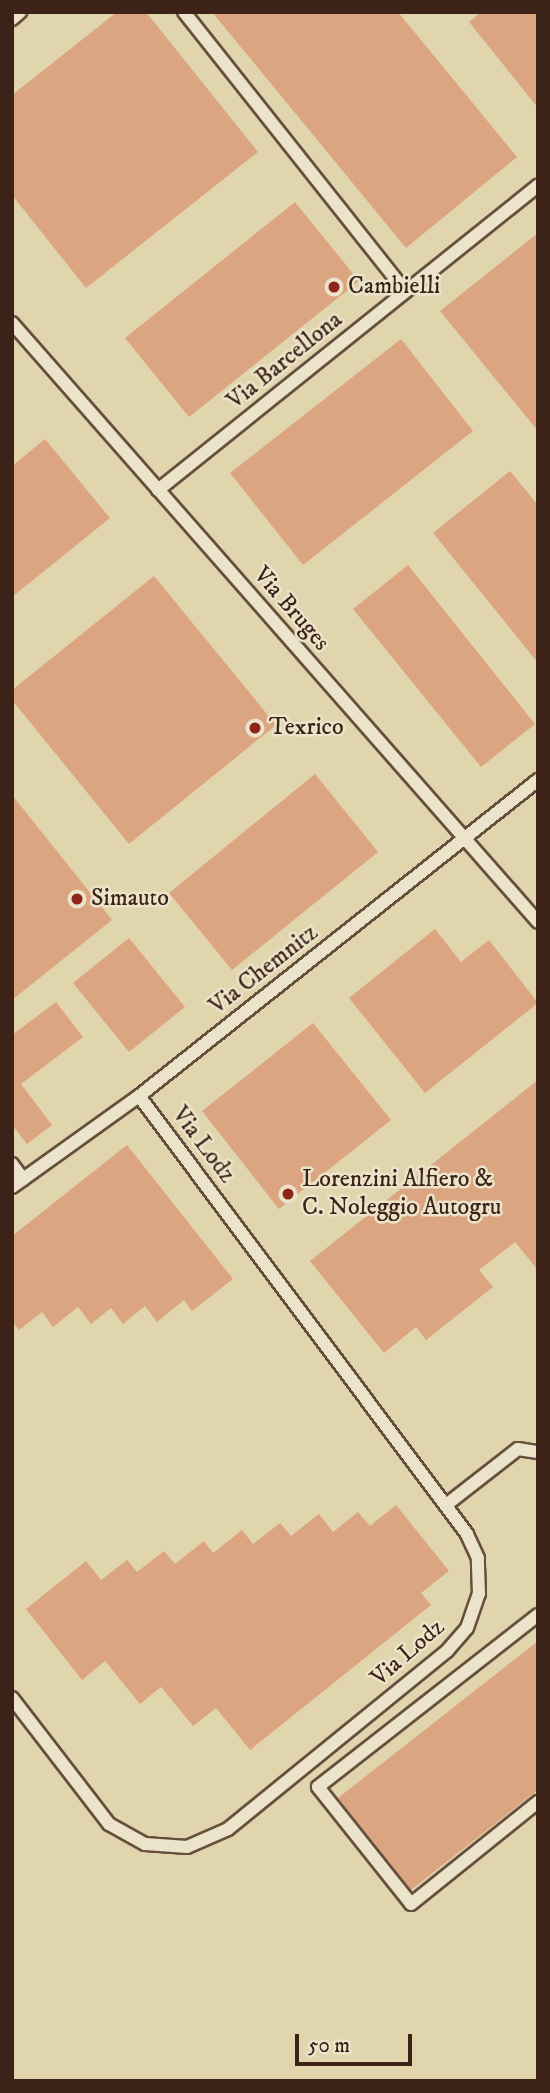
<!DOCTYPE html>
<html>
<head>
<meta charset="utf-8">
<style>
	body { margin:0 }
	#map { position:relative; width:550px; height:2093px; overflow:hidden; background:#e1d5ae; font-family:"IM FELL DW Pica",serif }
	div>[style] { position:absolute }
	.building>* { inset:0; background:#dca581 }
	.roads { filter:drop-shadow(2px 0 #664f3d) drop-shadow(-2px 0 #664f3d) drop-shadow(0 2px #664f3d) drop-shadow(0 -2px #664f3d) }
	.street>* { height:12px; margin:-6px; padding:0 6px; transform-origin:6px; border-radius:6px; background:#ece4ca }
	.dots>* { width:19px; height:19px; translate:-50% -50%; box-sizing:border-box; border:4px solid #ece4ca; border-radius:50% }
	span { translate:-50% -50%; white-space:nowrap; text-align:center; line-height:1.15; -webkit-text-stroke:5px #ece4ca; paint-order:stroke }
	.poi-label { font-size:24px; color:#3d2217 }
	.left { translate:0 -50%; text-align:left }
	.street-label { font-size:24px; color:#3d2217 }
	.frame { position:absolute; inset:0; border:14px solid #3d2217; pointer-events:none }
	.scale { position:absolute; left:295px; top:2034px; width:117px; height:32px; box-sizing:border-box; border:4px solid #3d2217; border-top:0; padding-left:9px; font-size:21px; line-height:24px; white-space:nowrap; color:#3d2217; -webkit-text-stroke:5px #ece4ca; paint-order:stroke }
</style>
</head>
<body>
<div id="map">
	<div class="building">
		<div style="clip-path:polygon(117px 12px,146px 12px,258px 152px,86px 288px,12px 195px,12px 95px)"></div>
		<div style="clip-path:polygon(212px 12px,398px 12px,517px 157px,406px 248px)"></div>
		<div style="clip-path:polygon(481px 12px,538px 12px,538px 108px,469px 22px)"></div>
		<div style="clip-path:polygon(295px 202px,359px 281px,189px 417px,125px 338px)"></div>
		<div style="clip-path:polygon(538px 233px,538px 431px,440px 311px)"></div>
		<div style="clip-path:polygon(401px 339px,473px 431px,303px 565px,230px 473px)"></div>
		<div style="clip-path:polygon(45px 439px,110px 518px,12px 597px,12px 466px)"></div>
		<div style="clip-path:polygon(510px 471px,538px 505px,538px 663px,433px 533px)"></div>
		<div style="clip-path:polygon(408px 565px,535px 724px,481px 767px,353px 609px)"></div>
		<div style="clip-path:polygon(154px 576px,276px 725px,129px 844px,12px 700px,12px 690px)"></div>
		<div style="clip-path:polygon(315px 774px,378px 852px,232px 970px,169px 893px)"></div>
		<div style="clip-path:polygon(12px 795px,112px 920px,12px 1000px)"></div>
		<div style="clip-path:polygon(435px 929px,461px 962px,489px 940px,538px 1003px,425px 1093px,349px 998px)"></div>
		<div style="clip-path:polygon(129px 938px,185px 1007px,129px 1052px,73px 983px)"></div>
		<div style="clip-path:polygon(56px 1002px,83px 1037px,21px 1084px,52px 1125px,27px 1144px,12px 1125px,12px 1035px)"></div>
		<div style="clip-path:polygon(313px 1023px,391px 1120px,279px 1209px,202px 1111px)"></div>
		<div style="clip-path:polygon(538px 1080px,538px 1270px,515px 1242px,479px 1270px,493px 1287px,426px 1340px,416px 1327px,384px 1353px,310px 1261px)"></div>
		<div style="clip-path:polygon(127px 1145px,233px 1279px,192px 1311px,184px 1300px,157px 1322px,145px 1306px,123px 1324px,111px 1308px,91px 1324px,78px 1307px,53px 1327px,42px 1312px,19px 1330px,12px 1321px,12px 1236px)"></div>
		<div style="clip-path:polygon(396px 1505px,449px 1571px,421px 1593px,431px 1605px,250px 1750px,216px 1708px,193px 1726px,161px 1687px,140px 1704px,105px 1661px,82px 1680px,26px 1609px,86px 1561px,101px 1580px,127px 1560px,137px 1572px,164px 1551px,175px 1564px,204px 1541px,213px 1553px,242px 1530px,253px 1544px,280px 1523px,291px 1536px,319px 1514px,333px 1532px,358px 1512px,370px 1526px)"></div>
		<div style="clip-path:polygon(538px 1641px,538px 1790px,411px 1890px,338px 1798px)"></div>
	</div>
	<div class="roads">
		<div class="street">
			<div style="left:184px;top:12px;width:356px;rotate:51.6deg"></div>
			<div style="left:12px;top:19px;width:11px;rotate:-41deg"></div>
			<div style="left:12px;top:323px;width:797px;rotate:48.71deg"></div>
			<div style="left:158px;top:490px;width:487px;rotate:-38.7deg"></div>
			<div style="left:12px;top:1164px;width:19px;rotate:54deg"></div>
			<div style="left:12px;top:1187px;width:156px;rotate:-35.6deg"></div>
			<div style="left:139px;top:1096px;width:509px;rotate:-38.38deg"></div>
			<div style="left:446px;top:1505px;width:91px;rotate:-37.9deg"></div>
			<div style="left:518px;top:1449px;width:20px;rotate:9deg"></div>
			<div style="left:538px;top:1615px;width:279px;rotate:142deg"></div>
			<div style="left:318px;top:1787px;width:149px;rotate:51.5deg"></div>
			<div style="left:411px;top:1904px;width:163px;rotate:-38.8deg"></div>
			<div style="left:12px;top:1698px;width:159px;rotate:52.4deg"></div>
			<div style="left:109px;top:1824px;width:41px;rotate:29.1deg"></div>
			<div style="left:145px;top:1844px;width:42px;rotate:4.1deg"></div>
			<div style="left:187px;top:1847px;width:45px;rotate:-23.7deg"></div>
			<div style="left:228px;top:1829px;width:282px;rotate:-39.1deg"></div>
			<div style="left:447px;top:1651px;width:30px;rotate:-49deg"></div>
			<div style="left:467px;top:1628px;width:36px;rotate:-71deg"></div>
			<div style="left:479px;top:1594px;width:36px;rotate:-92deg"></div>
			<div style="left:478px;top:1558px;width:26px;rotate:-115deg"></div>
			<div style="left:467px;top:1534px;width:547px;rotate:-126.83deg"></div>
		</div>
	</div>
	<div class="dots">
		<div style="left:334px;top:287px;background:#8f2418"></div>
		<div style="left:255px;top:728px;background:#8f2418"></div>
		<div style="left:77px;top:899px;background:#8f2418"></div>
		<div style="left:288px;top:1194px;background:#8f2418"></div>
	</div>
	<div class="poi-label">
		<span class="left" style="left:348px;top:287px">Cambielli</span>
		<span class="left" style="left:269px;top:728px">Texrico</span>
		<span class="left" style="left:91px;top:899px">Simauto</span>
		<span class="left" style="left:302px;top:1194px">Lorenzini Alfiero &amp;<br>C. Noleggio Autogru</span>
	</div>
	<div class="street-label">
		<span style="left:285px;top:361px;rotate:-39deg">Via Barcellona</span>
		<span style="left:291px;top:609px;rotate:49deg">Via Bruges</span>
		<span style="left:264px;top:970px;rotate:-38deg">Via Chemnitz</span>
		<span style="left:203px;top:1145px;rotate:53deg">Via Lodz</span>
		<span style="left:408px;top:1653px;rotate:-41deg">Via Lodz</span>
	</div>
	<div class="frame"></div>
	<div class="scale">50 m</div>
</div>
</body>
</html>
